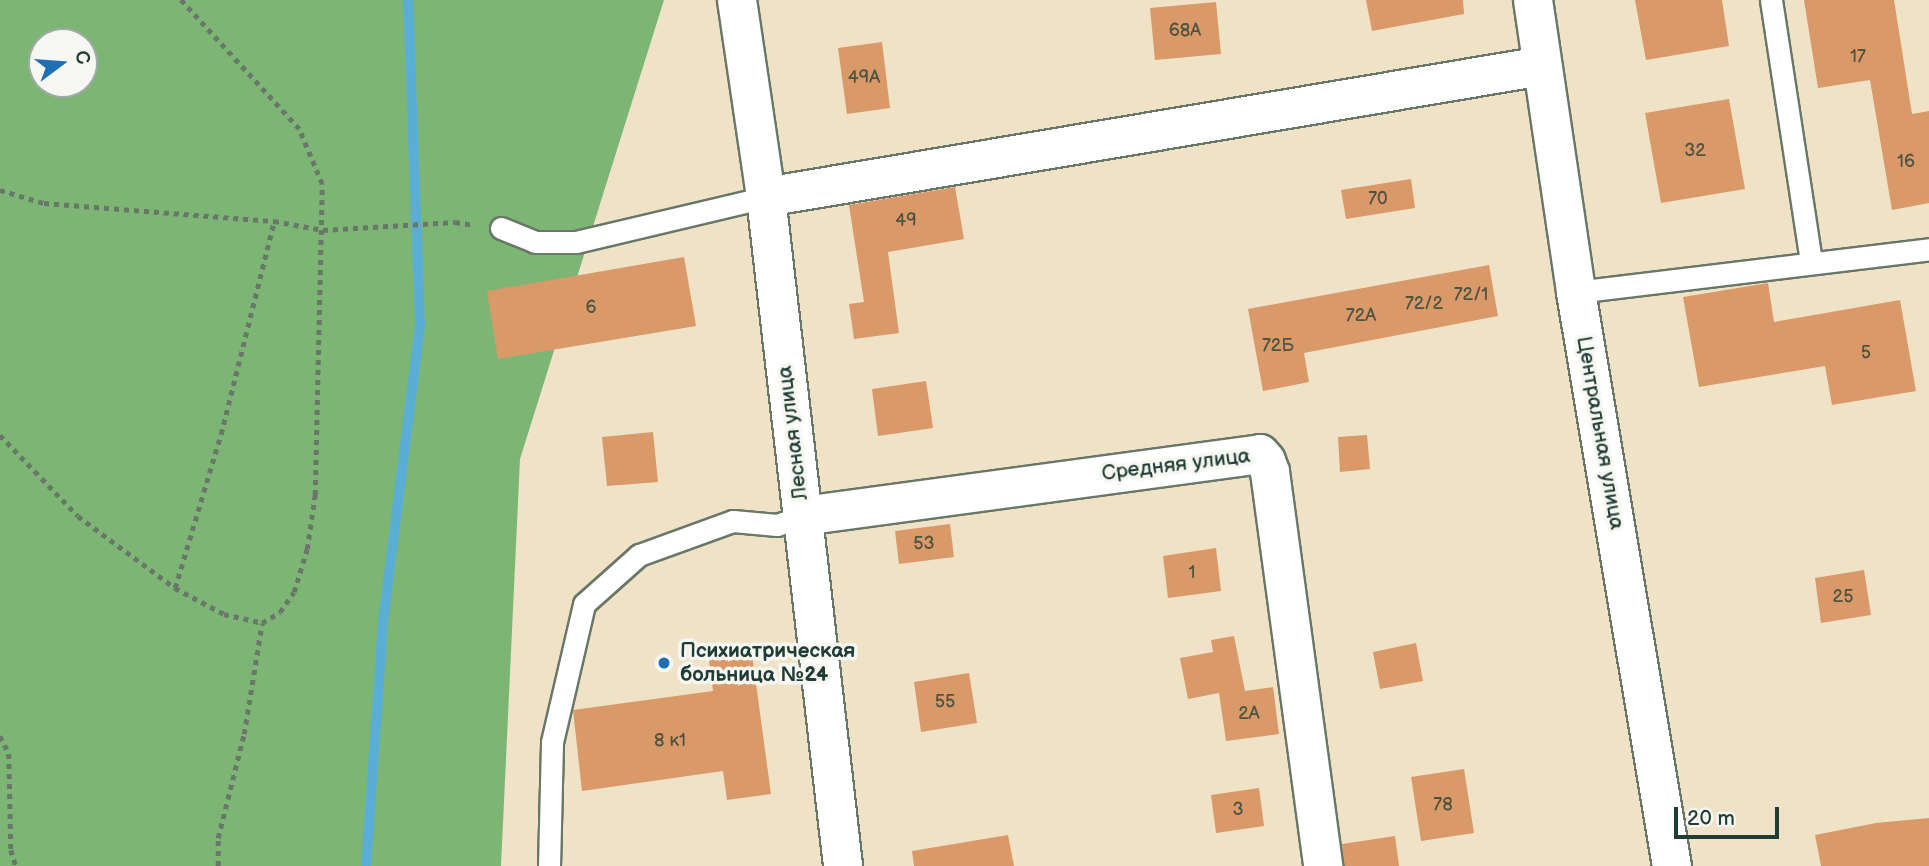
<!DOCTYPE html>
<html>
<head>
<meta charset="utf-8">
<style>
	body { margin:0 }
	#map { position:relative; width:1929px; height:866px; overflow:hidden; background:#f0e2c6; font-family:"Balsamiq Sans",sans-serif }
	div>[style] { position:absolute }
	.forest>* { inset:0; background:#7db674 }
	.stream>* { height:10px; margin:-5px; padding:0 5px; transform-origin:5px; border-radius:5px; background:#5aaed6 }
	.building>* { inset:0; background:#d99968 }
	.path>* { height:4.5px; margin-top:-2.25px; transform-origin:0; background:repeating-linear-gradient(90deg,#687767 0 5px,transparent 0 10px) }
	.roads { filter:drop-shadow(2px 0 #687767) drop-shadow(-2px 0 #687767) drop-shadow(0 2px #687767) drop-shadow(0 -2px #687767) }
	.lane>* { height:21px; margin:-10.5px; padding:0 10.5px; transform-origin:10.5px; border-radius:10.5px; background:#fff }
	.street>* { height:38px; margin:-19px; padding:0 19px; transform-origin:19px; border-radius:19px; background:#fff }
	.dots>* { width:19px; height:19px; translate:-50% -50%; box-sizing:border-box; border:4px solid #f6f6f2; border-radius:50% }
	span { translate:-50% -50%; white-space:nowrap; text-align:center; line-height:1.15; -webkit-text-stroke:7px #f6f6f2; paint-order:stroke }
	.number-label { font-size:18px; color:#4e5441 }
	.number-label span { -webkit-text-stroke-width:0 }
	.street-label { font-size:21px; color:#1f3d34 }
	.poi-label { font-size:21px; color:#1f3d34; font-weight:700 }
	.left { translate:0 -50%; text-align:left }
	.north { position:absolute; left:28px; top:28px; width:70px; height:70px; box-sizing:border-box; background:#f6f6f2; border:2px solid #a0aca6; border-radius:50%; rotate:74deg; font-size:19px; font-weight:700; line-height:28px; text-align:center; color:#1f3d34 }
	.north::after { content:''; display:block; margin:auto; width:24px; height:32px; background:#1f6fb2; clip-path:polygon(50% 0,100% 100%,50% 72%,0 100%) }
	.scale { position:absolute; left:1674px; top:807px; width:105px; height:32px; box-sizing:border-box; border:4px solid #1f3d34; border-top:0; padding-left:9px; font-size:21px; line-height:24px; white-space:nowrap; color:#1f3d34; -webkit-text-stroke:5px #f6f6f2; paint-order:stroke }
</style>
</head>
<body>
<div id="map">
	<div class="forest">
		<div style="clip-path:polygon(evenodd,0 0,664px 0,520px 459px,501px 866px,0 866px,0 0,42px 42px,84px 42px,84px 84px,42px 84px,42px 42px)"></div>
	</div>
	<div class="stream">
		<div style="left:366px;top:866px;width:245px;rotate:-86deg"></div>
		<div style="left:383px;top:622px;width:298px;rotate:-82.9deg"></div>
		<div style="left:420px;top:326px;width:326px;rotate:-92.1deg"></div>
	</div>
	<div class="building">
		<div style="clip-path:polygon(1366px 0,1463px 0,1464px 14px,1372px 31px)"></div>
		<div style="clip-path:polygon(1635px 0,1722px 0,1729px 46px,1646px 60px)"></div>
		<div style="clip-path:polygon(1804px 0,1894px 0,1912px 114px,1929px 111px,1929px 203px,1892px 210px,1870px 80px,1818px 88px)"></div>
		<div style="clip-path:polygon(1216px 2px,1221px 54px,1155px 60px,1150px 8px)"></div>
		<div style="clip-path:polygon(882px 42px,890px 108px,847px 114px,838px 48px)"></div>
		<div style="clip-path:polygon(1729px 99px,1745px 189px,1661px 203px,1645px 113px)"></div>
		<div style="clip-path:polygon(1411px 179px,1415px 208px,1346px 219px,1341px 190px)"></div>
		<div style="clip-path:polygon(955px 187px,964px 239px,888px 252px,899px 333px,854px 339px,849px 304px,864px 302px,849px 205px)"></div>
		<div style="clip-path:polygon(684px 257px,696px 326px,498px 359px,487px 291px)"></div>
		<div style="clip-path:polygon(1489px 265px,1498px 316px,1304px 353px,1309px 382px,1263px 391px,1248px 309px)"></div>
		<div style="clip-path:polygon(1768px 283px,1774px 322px,1900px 300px,1916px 391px,1832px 405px,1825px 366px,1699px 387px,1683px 297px)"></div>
		<div style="clip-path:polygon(926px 381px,933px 428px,878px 436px,872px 389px)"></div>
		<div style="clip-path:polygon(653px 432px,658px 482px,607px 486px,602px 437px)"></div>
		<div style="clip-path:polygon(1367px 435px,1370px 469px,1340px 472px,1338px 437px)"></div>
		<div style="clip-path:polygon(950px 524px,954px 557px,899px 564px,895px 531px)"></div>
		<div style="clip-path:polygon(1216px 548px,1221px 591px,1168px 598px,1163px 556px)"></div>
		<div style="clip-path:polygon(1864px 570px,1871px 615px,1821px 623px,1815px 578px)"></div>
		<div style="clip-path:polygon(1234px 636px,1245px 691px,1273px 687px,1279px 734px,1226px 741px,1219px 693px,1188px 699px,1180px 658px,1213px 652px,1211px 640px)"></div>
		<div style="clip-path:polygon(1416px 643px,1423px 681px,1380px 689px,1373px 652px)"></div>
		<div style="clip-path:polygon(751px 647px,771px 794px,727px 800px,723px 771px,582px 791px,573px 710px,713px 691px,708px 653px)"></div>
		<div style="clip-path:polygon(969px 673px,977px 723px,921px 732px,914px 682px)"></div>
		<div style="clip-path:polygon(1464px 769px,1474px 833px,1421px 841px,1411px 777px)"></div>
		<div style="clip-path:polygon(1259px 788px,1264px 826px,1216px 833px,1211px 795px)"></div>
		<div style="clip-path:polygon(1929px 818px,1929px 866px,1821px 866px,1815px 835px,1876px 823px)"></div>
		<div style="clip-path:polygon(1008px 835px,1014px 866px,914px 866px,912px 851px)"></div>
		<div style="clip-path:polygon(1395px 836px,1399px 866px,1344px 866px,1342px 844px)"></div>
	</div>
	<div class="path">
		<div style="left:0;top:190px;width:46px;rotate:16.5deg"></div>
		<div style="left:44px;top:203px;width:231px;rotate:4.5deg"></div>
		<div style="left:274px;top:221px;width:50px;rotate:10.4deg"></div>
		<div style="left:323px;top:230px;width:132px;rotate:-3.5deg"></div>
		<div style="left:455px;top:222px;width:20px;rotate:9deg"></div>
		<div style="left:0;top:435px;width:112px;rotate:46.1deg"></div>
		<div style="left:78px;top:516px;width:121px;rotate:36.6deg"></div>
		<div style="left:175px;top:588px;width:55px;rotate:28deg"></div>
		<div style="left:224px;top:614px;width:39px;rotate:13deg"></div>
		<div style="left:262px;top:623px;width:21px;rotate:-31deg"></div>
		<div style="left:280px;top:612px;width:24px;rotate:-55deg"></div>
		<div style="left:294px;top:592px;width:45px;rotate:-73.2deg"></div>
		<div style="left:307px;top:549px;width:55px;rotate:-81.6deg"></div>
		<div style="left:315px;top:495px;width:311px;rotate:-88.7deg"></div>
		<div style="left:322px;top:184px;width:60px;rotate:-112.7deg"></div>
		<div style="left:299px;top:129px;width:175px;rotate:-132.5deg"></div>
		<div style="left:175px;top:588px;width:161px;rotate:-73.4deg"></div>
		<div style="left:221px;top:434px;width:219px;rotate:-76deg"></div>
		<div style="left:0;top:736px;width:20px;rotate:63deg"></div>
		<div style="left:9px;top:754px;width:96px;rotate:88.8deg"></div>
		<div style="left:11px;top:850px;width:17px;rotate:73deg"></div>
		<div style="left:218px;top:866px;width:28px;rotate:-90deg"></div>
		<div style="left:218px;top:838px;width:107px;rotate:-76deg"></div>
		<div style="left:244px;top:734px;width:112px;rotate:-80.8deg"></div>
	</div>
	<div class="roads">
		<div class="lane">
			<div style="left:1771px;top:0;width:265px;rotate:81.3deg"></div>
			<div style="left:501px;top:228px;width:37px;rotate:22deg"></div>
			<div style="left:535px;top:242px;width:41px"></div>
			<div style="left:576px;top:242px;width:195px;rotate:-13.3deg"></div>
			<div style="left:1576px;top:292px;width:356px;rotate:-6.9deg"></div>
			<div style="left:549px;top:866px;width:124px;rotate:-88.6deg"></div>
			<div style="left:552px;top:742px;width:142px;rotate:-76.9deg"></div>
			<div style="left:584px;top:604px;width:74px;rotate:-41.7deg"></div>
			<div style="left:639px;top:555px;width:100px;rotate:-19.9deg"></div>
			<div style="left:733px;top:521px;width:44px;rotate:5.2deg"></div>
			<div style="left:777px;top:525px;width:28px;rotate:-19deg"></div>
		</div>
		<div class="street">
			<div style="left:737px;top:0;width:199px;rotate:81.6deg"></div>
			<div style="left:766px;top:197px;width:673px;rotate:83.43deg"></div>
			<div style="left:1533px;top:0;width:295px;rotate:81.6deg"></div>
			<div style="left:1576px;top:292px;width:582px;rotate:80.51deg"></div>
			<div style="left:766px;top:197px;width:787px;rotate:-9.58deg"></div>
			<div style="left:803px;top:516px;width:461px;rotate:-7.7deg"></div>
			<div style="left:1260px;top:454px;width:9px;rotate:49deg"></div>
			<div style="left:1266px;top:461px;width:12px;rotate:70deg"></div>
			<div style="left:1270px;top:472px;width:398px;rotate:82.3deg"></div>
		</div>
	</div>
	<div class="dots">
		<div style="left:664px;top:663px;background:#1f6fb2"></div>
	</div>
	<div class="number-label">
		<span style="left:1185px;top:31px">68А</span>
		<span style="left:1858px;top:57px">17</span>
		<span style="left:864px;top:78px">49А</span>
		<span style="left:1695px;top:151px">32</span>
		<span style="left:1906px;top:162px">16</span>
		<span style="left:1378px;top:199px">70</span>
		<span style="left:906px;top:221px">49</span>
		<span style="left:1471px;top:295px">72/1</span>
		<span style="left:1424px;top:304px">72/2</span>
		<span style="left:591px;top:308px">6</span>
		<span style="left:1361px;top:316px">72А</span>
		<span style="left:1278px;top:346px">72Б</span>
		<span style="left:1866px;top:353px">5</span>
		<span style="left:924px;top:544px">53</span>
		<span style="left:1192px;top:573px">1</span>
		<span style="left:1843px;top:597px">25</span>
		<span style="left:945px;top:702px">55</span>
		<span style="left:1249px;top:714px">2А</span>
		<span style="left:670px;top:741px">8 к1</span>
		<span style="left:1443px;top:805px">78</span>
		<span style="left:1238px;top:810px">3</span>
	</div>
	<div class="street-label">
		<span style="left:793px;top:433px;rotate:-97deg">Лесная улица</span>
		<span style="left:1600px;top:433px;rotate:80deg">Центральная улица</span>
		<span style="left:1176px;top:465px;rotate:-7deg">Средняя улица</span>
	</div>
	<div class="poi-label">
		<span class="left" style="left:680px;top:663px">Психиатрическая<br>больница №24</span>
	</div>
	<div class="north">С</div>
	<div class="scale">20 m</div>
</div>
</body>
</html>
